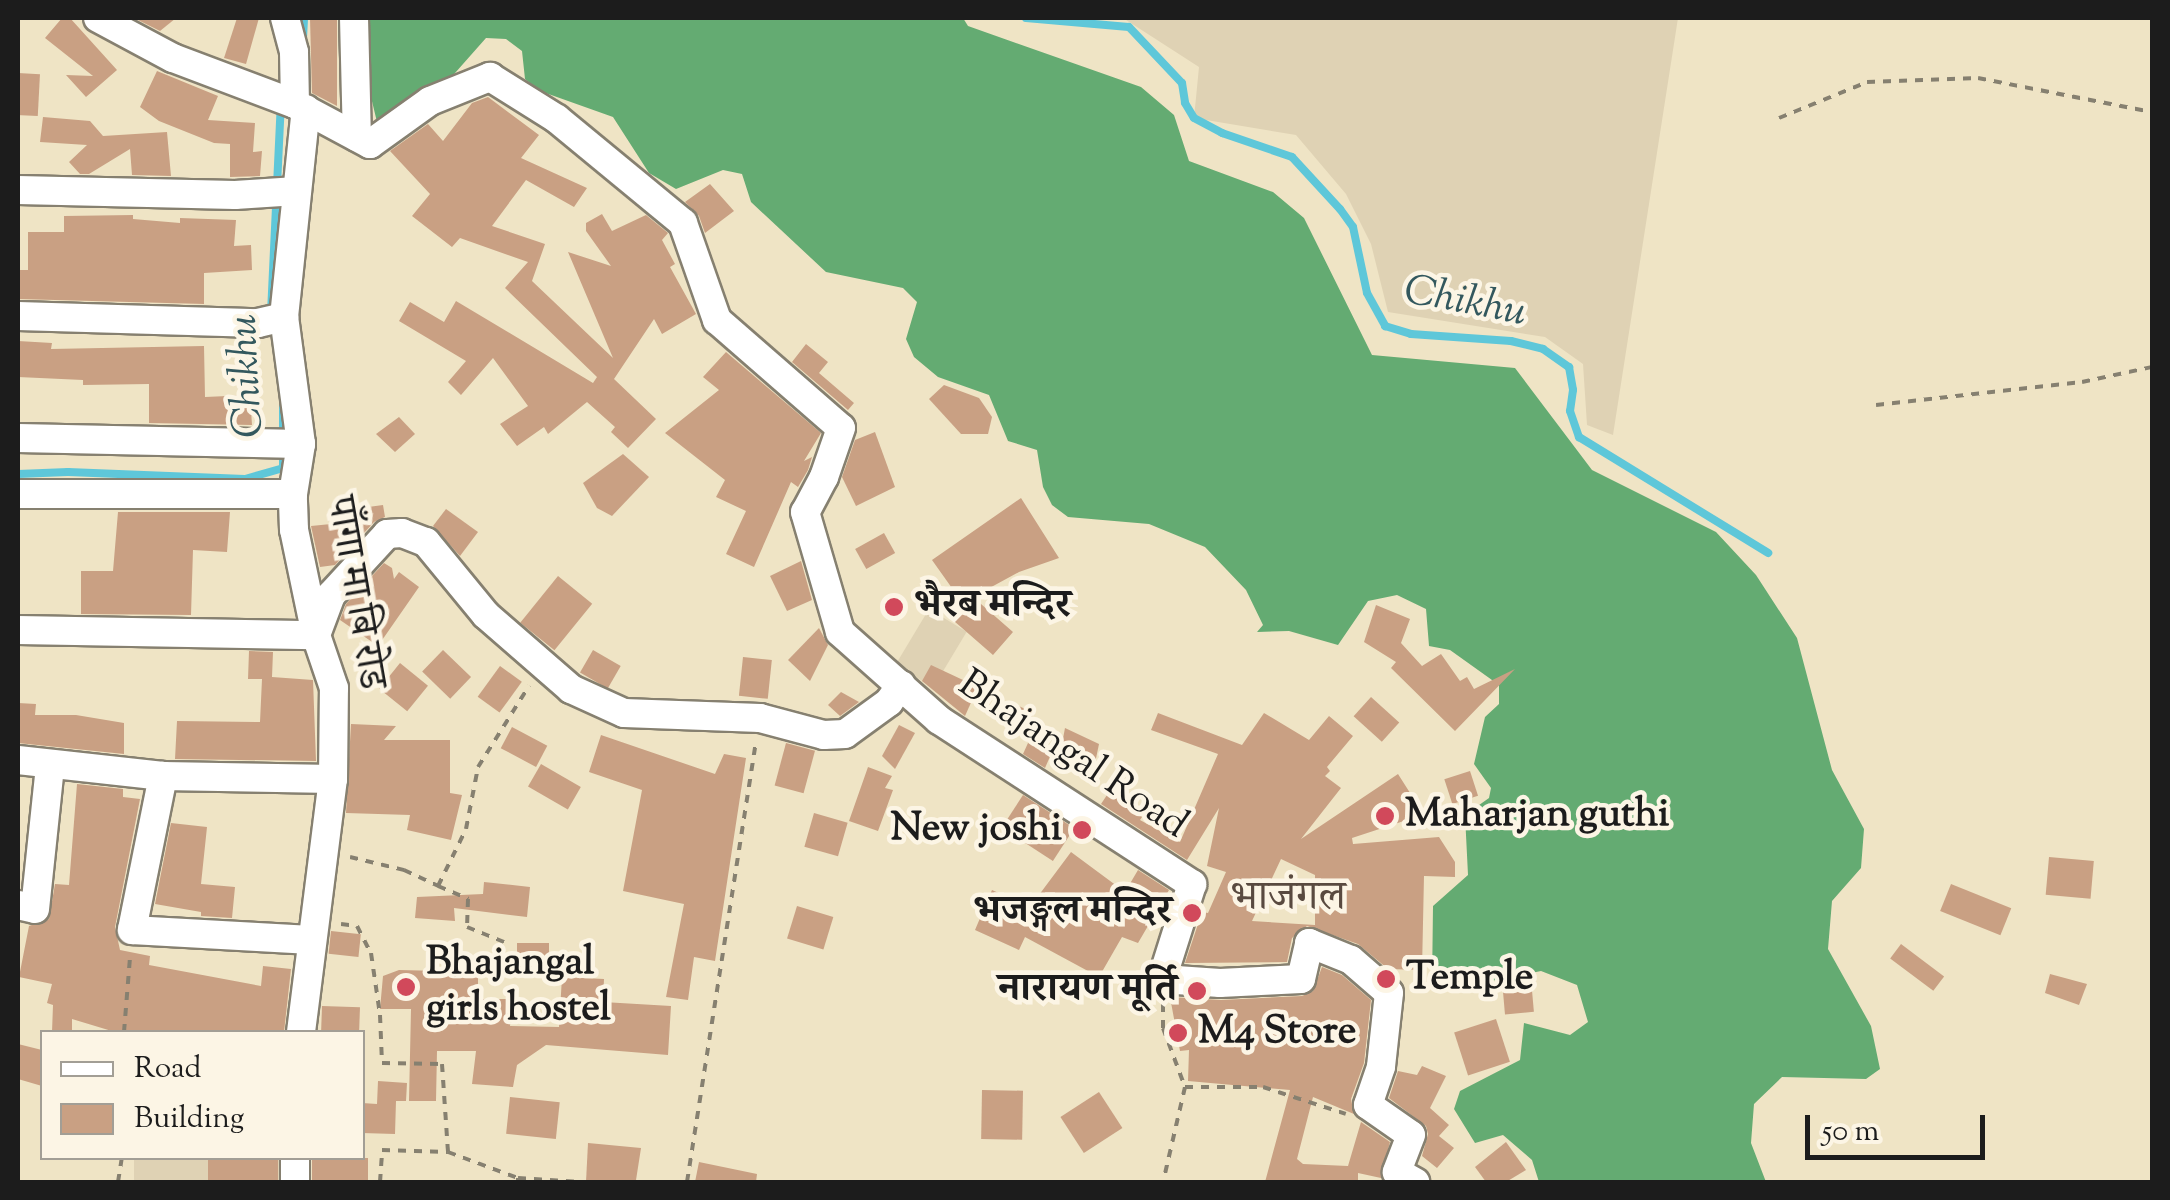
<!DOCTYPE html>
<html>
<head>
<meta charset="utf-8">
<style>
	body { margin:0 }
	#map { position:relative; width:2170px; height:1200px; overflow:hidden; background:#efe4c5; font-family:"Sorts Mill Goudy","Noto Serif Devanagari",serif }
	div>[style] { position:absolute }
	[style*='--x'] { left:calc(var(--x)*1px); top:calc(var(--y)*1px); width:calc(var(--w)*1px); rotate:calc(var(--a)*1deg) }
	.built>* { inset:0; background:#dfd2b4; transform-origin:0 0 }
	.forest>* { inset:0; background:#64ab72 }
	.stream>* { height:8px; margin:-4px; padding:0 4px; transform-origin:4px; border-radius:4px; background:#5ec7d9 }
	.building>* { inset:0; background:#c9a083; transform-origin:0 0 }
	.path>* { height:4px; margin-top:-2px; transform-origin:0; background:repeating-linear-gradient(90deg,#868070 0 8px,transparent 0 16px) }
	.roads { filter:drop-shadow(2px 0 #868070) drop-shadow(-2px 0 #868070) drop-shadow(0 2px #868070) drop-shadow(0 -2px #868070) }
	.minor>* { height:28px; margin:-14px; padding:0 14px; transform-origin:14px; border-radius:14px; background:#fff }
	.dots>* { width:28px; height:28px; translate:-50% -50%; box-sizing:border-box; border:5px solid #fcf5e5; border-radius:50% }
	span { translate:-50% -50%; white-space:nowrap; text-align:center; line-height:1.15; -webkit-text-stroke:9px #fcf5e5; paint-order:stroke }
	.street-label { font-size:40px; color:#1c1c1c }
	.poi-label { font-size:40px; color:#1c1c1c; font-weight:700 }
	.left { translate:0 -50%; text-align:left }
	.right { translate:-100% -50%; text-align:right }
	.water-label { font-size:42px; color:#33585e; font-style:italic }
	.neighbourhood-label { font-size:42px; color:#594a40 }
	.frame { position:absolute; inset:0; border:20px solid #1c1c1c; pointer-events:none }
	.legend { position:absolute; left:40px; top:1030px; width:325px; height:130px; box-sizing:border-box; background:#fcf5e5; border:2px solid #a29e95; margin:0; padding:12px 18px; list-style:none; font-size:30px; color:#1c1c1c }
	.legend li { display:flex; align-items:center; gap:20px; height:50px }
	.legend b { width:50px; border:2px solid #a29e95 }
	.scale { position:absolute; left:1805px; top:1115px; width:180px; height:45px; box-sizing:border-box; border:5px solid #1c1c1c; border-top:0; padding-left:12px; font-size:30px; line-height:35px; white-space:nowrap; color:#1c1c1c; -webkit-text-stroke:8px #fcf5e5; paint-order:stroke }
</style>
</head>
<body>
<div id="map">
	<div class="built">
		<div style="clip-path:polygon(1123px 18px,1678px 18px,1613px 435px,1587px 425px,1583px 364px,1545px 337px,1388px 312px,1371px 244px,1346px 194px,1296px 135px,1194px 118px,1199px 67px)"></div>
		<div style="left:929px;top:609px;width:44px;height:65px;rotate:31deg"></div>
		<div style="left:134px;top:1158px;width:159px;height:24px"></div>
	</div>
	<div class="forest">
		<div style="clip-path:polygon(362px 18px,963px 18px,968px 26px,1141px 87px,1174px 115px,1189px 161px,1273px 192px,1304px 218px,1372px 355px,1515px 368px,1592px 470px,1716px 532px,1756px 575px,1797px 638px,1832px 770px,1864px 829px,1861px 868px,1832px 901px,1828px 949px,1871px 1026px,1880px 1069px,1866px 1079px,1782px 1077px,1754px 1104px,1751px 1143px,1766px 1182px,1539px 1182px,1532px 1160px,1503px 1135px,1475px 1143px,1454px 1109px,1460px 1091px,1520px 1060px,1524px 1023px,1570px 1035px,1588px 1022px,1577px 985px,1541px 971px,1451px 989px,1432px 985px,1433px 906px,1468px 875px,1465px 815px,1489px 798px,1491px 788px,1474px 764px,1485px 717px,1499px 704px,1499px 685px,1450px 650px,1429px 646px,1426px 609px,1397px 595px,1368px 601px,1338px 645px,1289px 631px,1257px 632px,1263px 625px,1246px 590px,1205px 547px,1149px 524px,1068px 517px,1052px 505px,1043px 487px,1037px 450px,1008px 441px,989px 395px,938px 377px,914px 357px,906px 339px,917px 302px,903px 288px,826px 272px,751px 202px,742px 174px,723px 170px,676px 189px,649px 173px,613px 117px,540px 91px,525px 79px,522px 51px,506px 39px,486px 38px,440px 90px,377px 122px,363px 64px)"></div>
	</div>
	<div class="stream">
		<div style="--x:1026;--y:18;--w:103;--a:5"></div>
		<div style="--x:1129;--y:27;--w:77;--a:46.6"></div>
		<div style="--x:1182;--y:83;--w:20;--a:81"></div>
		<div style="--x:1185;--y:103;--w:17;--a:59"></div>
		<div style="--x:1194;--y:118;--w:32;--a:28"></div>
		<div style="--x:1222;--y:133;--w:74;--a:18.9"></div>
		<div style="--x:1292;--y:157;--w:71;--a:47.3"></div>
		<div style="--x:1340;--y:209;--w:22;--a:54"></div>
		<div style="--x:1353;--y:227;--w:67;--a:78"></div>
		<div style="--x:1367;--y:293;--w:38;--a:61"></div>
		<div style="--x:1385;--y:326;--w:27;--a:17"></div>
		<div style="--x:1411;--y:334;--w:100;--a:4"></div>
		<div style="--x:1511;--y:341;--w:33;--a:14"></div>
		<div style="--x:1543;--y:349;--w:32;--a:35"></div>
		<div style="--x:1569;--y:367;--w:23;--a:80"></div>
		<div style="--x:1573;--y:390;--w:21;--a:98"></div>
		<div style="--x:1570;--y:411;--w:28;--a:71"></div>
		<div style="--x:1579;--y:437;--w:222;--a:31.5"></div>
		<div style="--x:303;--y:38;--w:20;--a:-87"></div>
		<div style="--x:271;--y:313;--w:210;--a:-87.3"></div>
		<div style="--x:283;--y:406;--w:31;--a:90"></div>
		<div style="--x:18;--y:474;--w:50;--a:-2.3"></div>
		<div style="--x:68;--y:472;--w:177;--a:2.3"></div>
		<div style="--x:245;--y:479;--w:40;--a:-16"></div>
		<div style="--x:283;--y:468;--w:17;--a:-90"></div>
	</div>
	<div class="building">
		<div style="clip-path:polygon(62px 18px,70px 18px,117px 70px,86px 97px,66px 75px,93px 76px,45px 38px)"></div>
		<div style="clip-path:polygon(134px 18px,176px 18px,160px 31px)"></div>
		<div style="clip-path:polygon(237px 18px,259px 18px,246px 64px,224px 58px)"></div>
		<div style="clip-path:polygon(310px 18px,337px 18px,337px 106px,312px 93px)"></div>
		<div style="clip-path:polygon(157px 71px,218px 96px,208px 120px,255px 123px,253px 152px,262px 151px,260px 176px,230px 177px,230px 144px,214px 143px,159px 121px,140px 107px)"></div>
		<div style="left:18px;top:73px;width:22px;height:42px;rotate:3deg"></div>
		<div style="clip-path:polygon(488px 97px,539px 135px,521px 158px,587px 188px,574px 207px,526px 180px,492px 226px,545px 244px,532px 281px,613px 358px,568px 252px,611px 266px,586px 231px,586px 223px,602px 214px,612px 231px,646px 215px,668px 233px,662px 240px,675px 264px,670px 267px,696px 314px,662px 334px,654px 319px,614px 379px,656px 419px,628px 448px,611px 432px,615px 427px,587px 402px,548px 434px,544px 427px,517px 446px,500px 424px,528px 406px,493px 358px,461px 395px,448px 382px,466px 361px,399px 321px,410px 302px,444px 322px,456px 301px,593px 383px,597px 377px,505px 288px,528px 262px,460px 238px,452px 247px,412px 216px,430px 194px,390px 151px,428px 124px,443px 141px,472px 103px)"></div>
		<div style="clip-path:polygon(43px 117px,90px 121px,103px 136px,167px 132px,171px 176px,132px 175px,130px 149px,89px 174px,80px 174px,69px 162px,87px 145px,40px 142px)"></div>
		<div style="clip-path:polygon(710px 184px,734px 211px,705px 233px,699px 216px,685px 202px)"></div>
		<div style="clip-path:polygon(133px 215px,133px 219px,180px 223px,180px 218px,236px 220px,234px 246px,251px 245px,252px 270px,204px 273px,204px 304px,18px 299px,18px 270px,28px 270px,28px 232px,64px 232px,64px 216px)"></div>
		<div style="clip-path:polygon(18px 341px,52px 343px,51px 349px,204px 346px,205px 397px,250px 395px,252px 425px,149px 423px,149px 384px,83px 385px,83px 380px,18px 377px)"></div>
		<div style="clip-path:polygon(806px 344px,828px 362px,819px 373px,854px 403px,848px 410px,792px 362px)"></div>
		<div style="clip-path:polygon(726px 352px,821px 433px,804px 461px,812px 457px,808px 470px,798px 487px,791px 482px,754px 567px,726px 554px,746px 511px,716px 497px,725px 480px,665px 433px,719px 390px,703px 377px)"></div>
		<div style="clip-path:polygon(944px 385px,979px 398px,992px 417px,988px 434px,961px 434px,929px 399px)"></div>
		<div style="clip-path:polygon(399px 417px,415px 434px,395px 452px,376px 434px)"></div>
		<div style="clip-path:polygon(875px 432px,895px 487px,856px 506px,842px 477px,855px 440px)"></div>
		<div style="clip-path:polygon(623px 454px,649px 477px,612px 516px,597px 508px,583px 483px)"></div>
		<div style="clip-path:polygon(1021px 498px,1059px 558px,1019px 572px,973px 597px,1013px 632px,993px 655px,954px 621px,950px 614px,959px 598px,932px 560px)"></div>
		<div style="clip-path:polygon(383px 505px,385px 517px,374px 522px,335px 565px,320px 567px,311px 526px,341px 523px,339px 511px)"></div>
		<div style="clip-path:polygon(446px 509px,478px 532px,460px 556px,433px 526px)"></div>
		<div style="clip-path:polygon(118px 512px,230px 512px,227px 552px,193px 550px,191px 615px,81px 614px,81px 571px,113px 571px)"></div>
		<div style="left:884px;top:533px;width:23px;height:33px;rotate:61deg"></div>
		<div style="clip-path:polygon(801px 561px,812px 600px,787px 611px,770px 576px)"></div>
		<div style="clip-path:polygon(384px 563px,392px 568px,394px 579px,399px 572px,419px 587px,378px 646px,340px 620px,346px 604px)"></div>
		<div style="left:558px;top:576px;width:44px;height:60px;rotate:39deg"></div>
		<div style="clip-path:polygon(1376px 605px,1410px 619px,1401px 643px,1422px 666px,1441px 654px,1460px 681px,1467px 677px,1474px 689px,1515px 669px,1455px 731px,1391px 668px,1396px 662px,1364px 642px)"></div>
		<div style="clip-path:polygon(819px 628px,828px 645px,810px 681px,788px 660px)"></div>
		<div style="left:443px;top:650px;width:39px;height:30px;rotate:44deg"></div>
		<div style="left:593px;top:650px;width:32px;height:26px;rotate:30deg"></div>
		<div style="clip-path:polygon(249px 651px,273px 652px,272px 677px,313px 680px,316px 761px,175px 759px,177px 721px,260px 722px,262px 679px,248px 679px)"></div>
		<div style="left:743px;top:657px;width:29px;height:39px;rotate:6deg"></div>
		<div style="left:400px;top:663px;width:36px;height:33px;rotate:39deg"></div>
		<div style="clip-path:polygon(931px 665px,978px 687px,965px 716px,922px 681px)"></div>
		<div style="left:500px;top:666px;width:27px;height:38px;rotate:36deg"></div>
		<div style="clip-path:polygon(841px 692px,859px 702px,840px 716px,828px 705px)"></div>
		<div style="left:1371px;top:697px;width:38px;height:26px;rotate:42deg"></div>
		<div style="clip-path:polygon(1010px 702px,1034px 713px,1022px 732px,1000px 718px)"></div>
		<div style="clip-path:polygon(18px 703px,36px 704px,35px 715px,76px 715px,124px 723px,124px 754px,18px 743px)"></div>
		<div style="clip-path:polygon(evenodd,1158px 713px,1242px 745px,1264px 713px,1309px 740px,1329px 716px,1353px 736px,1327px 767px,1330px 771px,1325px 776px,1341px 788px,1301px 839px,1398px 774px,1412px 796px,1416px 817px,1352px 838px,1353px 844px,1439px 837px,1455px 862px,1455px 877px,1424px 876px,1422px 970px,1388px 969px,1358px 944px,1307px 926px,1292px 938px,1287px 962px,1185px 963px,1202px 912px,1208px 913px,1226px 872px,1207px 866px,1219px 808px,1187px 860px,1101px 804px,1109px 792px,1142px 817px,1140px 820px,1180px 842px,1218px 754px,1151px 730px,1158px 713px,1281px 859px,1315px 875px,1315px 925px,1252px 921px,1281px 859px)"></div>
		<div style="clip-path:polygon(351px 724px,396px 726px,384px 740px,450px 740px,450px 793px,462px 795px,451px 840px,407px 830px,410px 815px,346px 813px)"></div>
		<div style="clip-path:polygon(899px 725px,915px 733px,895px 769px,882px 756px)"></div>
		<div style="left:512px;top:727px;width:40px;height:24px;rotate:28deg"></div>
		<div style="clip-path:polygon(1065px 728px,1099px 744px,1094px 768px,1059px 760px)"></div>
		<div style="clip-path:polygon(601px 735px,715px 774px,724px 754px,746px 758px,715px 961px,694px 957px,688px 1000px,666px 997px,684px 904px,623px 891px,642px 790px,589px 772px)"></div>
		<div style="left:786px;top:743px;width:30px;height:44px;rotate:15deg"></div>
		<div style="clip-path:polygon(1028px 743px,1052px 752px,1045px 768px,1023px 754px)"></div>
		<div style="left:541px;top:764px;width:46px;height:26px;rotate:30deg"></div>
		<div style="clip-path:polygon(868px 767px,892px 776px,885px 788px,893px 790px,878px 831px,849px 821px)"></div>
		<div style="left:1470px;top:771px;width:26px;height:27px;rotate:72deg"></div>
		<div style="clip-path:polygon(77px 784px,123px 789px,123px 797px,140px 799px,115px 927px,120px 950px,150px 956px,149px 965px,261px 986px,263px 966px,291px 969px,284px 1032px,115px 1032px,72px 1019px,72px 1032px,52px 1032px,53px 1005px,47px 1003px,52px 984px,19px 977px,29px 926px,49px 919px,55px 884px,69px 885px)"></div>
		<div style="left:1023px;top:795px;width:61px;height:39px;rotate:33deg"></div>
		<div style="left:814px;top:813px;width:35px;height:35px;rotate:16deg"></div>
		<div style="clip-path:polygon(171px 823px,207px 827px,201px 884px,235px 887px,232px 918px,201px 916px,201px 912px,155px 904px)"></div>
		<div style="clip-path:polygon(1071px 852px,1125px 892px,1138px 870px,1169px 890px,1138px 943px,1122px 937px,1099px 977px,1025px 937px,1019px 950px,975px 930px,992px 890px,1030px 907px)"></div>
		<div style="left:2049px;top:857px;width:45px;height:38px;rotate:5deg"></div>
		<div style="clip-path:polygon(484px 882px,530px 887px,527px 917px,454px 908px,455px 921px,415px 918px,417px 897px,483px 894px)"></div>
		<div style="left:1951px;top:884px;width:65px;height:29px;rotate:22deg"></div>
		<div style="left:797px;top:906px;width:38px;height:34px;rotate:17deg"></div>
		<div style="left:331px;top:931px;width:30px;height:23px;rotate:6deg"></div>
		<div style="left:517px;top:943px;width:32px;height:33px"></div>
		<div style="left:1901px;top:944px;width:54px;height:18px;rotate:37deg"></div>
		<div style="clip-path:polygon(440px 967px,478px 970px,478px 999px,513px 999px,510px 1026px,559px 1027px,562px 977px,604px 979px,603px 1002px,671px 1006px,668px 1055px,546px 1045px,517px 1065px,513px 1087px,472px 1084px,476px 1051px,437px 1051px,436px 1101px,409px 1101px,411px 1009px,380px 1009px,383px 976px,399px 970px,440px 971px)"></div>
		<div style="clip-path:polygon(1322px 967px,1342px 975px,1371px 1000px,1364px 1063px,1351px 1099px,1354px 1114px,1313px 1097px,1297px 1159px,1303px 1164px,1348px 1166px,1361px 1122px,1390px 1142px,1381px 1178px,1358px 1173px,1358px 1182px,1265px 1182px,1290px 1090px,1188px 1081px,1189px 1050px,1180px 1051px,1170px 997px,1221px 1000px,1302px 996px,1313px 991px)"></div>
		<div style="clip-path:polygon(2050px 974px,2087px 984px,2079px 1005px,2045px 993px)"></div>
		<div style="left:1531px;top:979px;width:33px;height:29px;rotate:85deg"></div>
		<div style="left:322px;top:1006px;width:38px;height:26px;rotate:2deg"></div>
		<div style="left:1496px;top:1019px;width:45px;height:44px;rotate:72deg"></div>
		<div style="clip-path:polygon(18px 1044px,42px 1050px,42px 1086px,18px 1079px)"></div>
		<div style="clip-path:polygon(1422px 1066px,1446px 1076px,1430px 1108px,1449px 1125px,1439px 1136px,1454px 1148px,1437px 1168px,1422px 1156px,1428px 1134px,1426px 1126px,1389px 1098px,1398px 1071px,1417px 1075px)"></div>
		<div style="clip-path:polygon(378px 1081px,407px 1083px,406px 1101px,396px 1101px,395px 1134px,362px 1133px,362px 1103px,377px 1104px)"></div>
		<div style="left:982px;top:1090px;width:41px;height:49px;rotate:1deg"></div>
		<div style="left:1099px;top:1092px;width:43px;height:46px;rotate:57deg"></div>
		<div style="left:510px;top:1097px;width:50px;height:37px;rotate:6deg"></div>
		<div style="clip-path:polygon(1506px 1142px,1526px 1170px,1506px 1182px,1486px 1182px,1475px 1167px)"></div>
		<div style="clip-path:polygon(588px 1143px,641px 1148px,636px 1180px,586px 1182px)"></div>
		<div style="left:208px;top:1158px;width:70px;height:24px"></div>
		<div style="left:312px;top:1158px;width:56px;height:24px"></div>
		<div style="clip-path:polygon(699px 1162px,757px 1174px,756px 1182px,695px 1182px)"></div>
	</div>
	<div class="path">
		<div style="--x:1779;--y:118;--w:95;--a:-22.2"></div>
		<div style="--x:1867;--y:82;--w:111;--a:-2.1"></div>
		<div style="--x:1978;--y:78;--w:177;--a:11.1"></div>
		<div style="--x:1876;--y:405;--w:207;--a:-6.4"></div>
		<div style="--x:2082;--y:382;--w:72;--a:-12.1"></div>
		<div style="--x:350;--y:857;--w:56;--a:13.5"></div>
		<div style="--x:404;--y:870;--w:38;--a:25"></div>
		<div style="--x:438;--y:886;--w:64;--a:-63.8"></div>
		<div style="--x:466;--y:829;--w:63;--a:-79"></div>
		<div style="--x:478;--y:767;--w:96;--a:-57.8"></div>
		<div style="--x:438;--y:886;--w:33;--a:23"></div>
		<div style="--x:468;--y:899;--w:28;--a:92"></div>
		<div style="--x:467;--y:927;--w:40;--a:22"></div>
		<div style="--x:341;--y:924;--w:16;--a:7"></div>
		<div style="--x:357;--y:926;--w:30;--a:63"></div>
		<div style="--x:371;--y:953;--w:63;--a:81.7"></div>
		<div style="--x:380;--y:1015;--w:48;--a:87.6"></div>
		<div style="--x:382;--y:1063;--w:60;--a:1"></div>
		<div style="--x:442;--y:1064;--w:88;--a:86.1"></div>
		<div style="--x:448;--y:1152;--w:75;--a:20.4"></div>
		<div style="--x:1163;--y:1004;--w:24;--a:90"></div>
		<div style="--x:1163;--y:1028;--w:63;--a:69.6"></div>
		<div style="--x:1185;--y:1087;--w:98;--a:103"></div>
		<div style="--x:124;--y:1032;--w:74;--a:-85.4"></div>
		<div style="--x:1185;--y:1087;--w:78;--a:0"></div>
		<div style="--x:1263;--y:1087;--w:87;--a:18"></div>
		<div style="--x:118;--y:1182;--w:24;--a:-81"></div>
		<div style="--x:380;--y:1182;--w:32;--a:-86"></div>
		<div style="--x:382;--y:1150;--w:66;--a:1.7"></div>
		<div style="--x:518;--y:1182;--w:4;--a:-90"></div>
		<div style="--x:518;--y:1178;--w:63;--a:3.6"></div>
		<div style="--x:687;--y:1182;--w:445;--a:-81.1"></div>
	</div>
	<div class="roads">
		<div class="minor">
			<div style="--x:98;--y:18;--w:85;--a:28.1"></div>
			<div style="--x:173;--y:58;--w:130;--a:20.7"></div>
			<div style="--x:295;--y:104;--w:85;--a:28.1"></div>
			<div style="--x:370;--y:144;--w:74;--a:-35.6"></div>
			<div style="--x:430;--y:101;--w:65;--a:-21.8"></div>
			<div style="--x:490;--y:77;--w:79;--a:32.1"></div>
			<div style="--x:557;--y:119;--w:163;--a:39.5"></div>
			<div style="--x:683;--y:223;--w:103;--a:70.7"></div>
			<div style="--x:717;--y:320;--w:164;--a:41.1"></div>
			<div style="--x:841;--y:428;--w:52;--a:109.1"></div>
			<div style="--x:824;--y:477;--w:40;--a:118"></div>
			<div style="--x:805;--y:512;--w:125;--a:73.7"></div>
			<div style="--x:840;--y:632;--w:132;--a:41.6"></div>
			<div style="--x:939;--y:720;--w:302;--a:33"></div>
			<div style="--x:1192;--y:884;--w:100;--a:107.5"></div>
			<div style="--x:1162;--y:979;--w:58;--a:3.9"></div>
			<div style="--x:1220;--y:983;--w:81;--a:-2.8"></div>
			<div style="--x:1301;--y:979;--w:37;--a:-77"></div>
			<div style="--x:1309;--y:943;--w:45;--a:22"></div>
			<div style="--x:1351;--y:960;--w:50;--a:41"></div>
			<div style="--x:1389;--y:993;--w:74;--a:96.2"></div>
			<div style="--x:1381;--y:1067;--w:40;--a:108.9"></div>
			<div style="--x:1368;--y:1105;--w:52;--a:34.9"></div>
			<div style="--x:1411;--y:1135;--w:40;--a:111"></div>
			<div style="--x:1397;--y:1172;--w:21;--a:29"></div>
			<div style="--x:285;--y:18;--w:35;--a:75"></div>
			<div style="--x:294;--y:52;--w:52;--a:88.9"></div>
			<div style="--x:354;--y:18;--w:119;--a:88.6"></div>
			<div style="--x:18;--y:190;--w:217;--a:1.3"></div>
			<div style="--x:235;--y:195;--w:62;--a:-3.7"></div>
			<div style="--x:18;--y:316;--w:240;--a:1.7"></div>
			<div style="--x:258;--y:323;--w:27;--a:-13"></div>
			<div style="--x:18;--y:438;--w:283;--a:1.2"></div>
			<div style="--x:18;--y:494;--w:275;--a:0"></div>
			<div style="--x:18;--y:630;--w:298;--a:1"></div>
			<div style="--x:316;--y:635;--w:43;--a:-69.4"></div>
			<div style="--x:331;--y:595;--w:83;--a:-47.4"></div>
			<div style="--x:387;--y:534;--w:15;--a:-4"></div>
			<div style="--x:402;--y:533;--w:26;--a:21"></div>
			<div style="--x:426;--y:542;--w:94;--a:50.6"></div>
			<div style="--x:486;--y:615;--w:113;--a:41"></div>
			<div style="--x:571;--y:689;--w:58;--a:24.4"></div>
			<div style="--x:624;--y:713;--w:136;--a:2.1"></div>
			<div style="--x:760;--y:718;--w:66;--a:14.9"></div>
			<div style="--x:824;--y:735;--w:21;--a:-3"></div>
			<div style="--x:845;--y:734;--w:54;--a:-36"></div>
			<div style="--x:889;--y:702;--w:21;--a:-55"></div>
			<div style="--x:18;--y:760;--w:146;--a:6.3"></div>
			<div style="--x:163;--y:776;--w:170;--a:1"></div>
			<div style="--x:163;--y:776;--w:157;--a:101.4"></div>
			<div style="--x:132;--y:930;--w:179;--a:3.2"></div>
			<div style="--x:18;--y:905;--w:17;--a:13"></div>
			<div style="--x:35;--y:909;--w:143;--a:-84"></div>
			<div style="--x:301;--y:1032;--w:255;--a:-82.8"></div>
			<div style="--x:333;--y:779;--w:91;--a:-89.4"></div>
			<div style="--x:334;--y:688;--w:56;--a:-108.8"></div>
			<div style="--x:316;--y:635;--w:107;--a:-101.8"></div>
			<div style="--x:294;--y:530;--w:36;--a:-92"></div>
			<div style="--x:293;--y:494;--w:51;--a:-80.9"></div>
			<div style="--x:301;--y:444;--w:128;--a:-97.6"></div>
			<div style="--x:284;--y:317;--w:209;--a:-84"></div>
			<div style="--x:295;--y:1182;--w:24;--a:-90"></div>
		</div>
	</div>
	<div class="dots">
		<div style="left:894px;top:607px;background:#d1495b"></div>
		<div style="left:1385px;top:816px;background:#d1495b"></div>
		<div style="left:1082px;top:830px;background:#d1495b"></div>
		<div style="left:1192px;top:913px;background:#d1495b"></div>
		<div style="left:1386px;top:979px;background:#d1495b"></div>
		<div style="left:406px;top:987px;background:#d1495b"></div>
		<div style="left:1197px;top:991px;background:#d1495b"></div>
		<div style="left:1178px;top:1033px;background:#d1495b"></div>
	</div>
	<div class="street-label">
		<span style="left:354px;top:593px;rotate:80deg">पाँगा मा बि रोड</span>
		<span style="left:1072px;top:756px;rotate:34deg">Bhajangal Road</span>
	</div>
	<div class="poi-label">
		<span class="left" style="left:914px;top:607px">भैरब मन्दिर</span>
		<span class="left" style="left:1405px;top:816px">Maharjan guthi</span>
		<span class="right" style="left:1062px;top:830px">New joshi</span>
		<span class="right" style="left:1172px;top:913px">भजङ्गल मन्दिर</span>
		<span class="left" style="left:426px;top:987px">Bhajangal<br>girls hostel</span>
		<span class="left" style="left:1406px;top:979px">Temple</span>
		<span class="right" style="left:1177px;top:991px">नारायण मूर्ति</span>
		<span class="left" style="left:1198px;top:1033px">M4 Store</span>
	</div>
	<div class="water-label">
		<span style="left:1465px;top:303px;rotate:11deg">Chikhu</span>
		<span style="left:248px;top:376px;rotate:-93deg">Chikhu</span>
	</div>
	<div class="neighbourhood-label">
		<span style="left:1288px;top:899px">भाजंगल</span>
	</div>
	<div class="frame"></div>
	<ul class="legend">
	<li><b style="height:12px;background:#fff"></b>Road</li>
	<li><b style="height:28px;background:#c9a083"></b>Building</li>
	</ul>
	<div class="scale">50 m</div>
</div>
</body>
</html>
